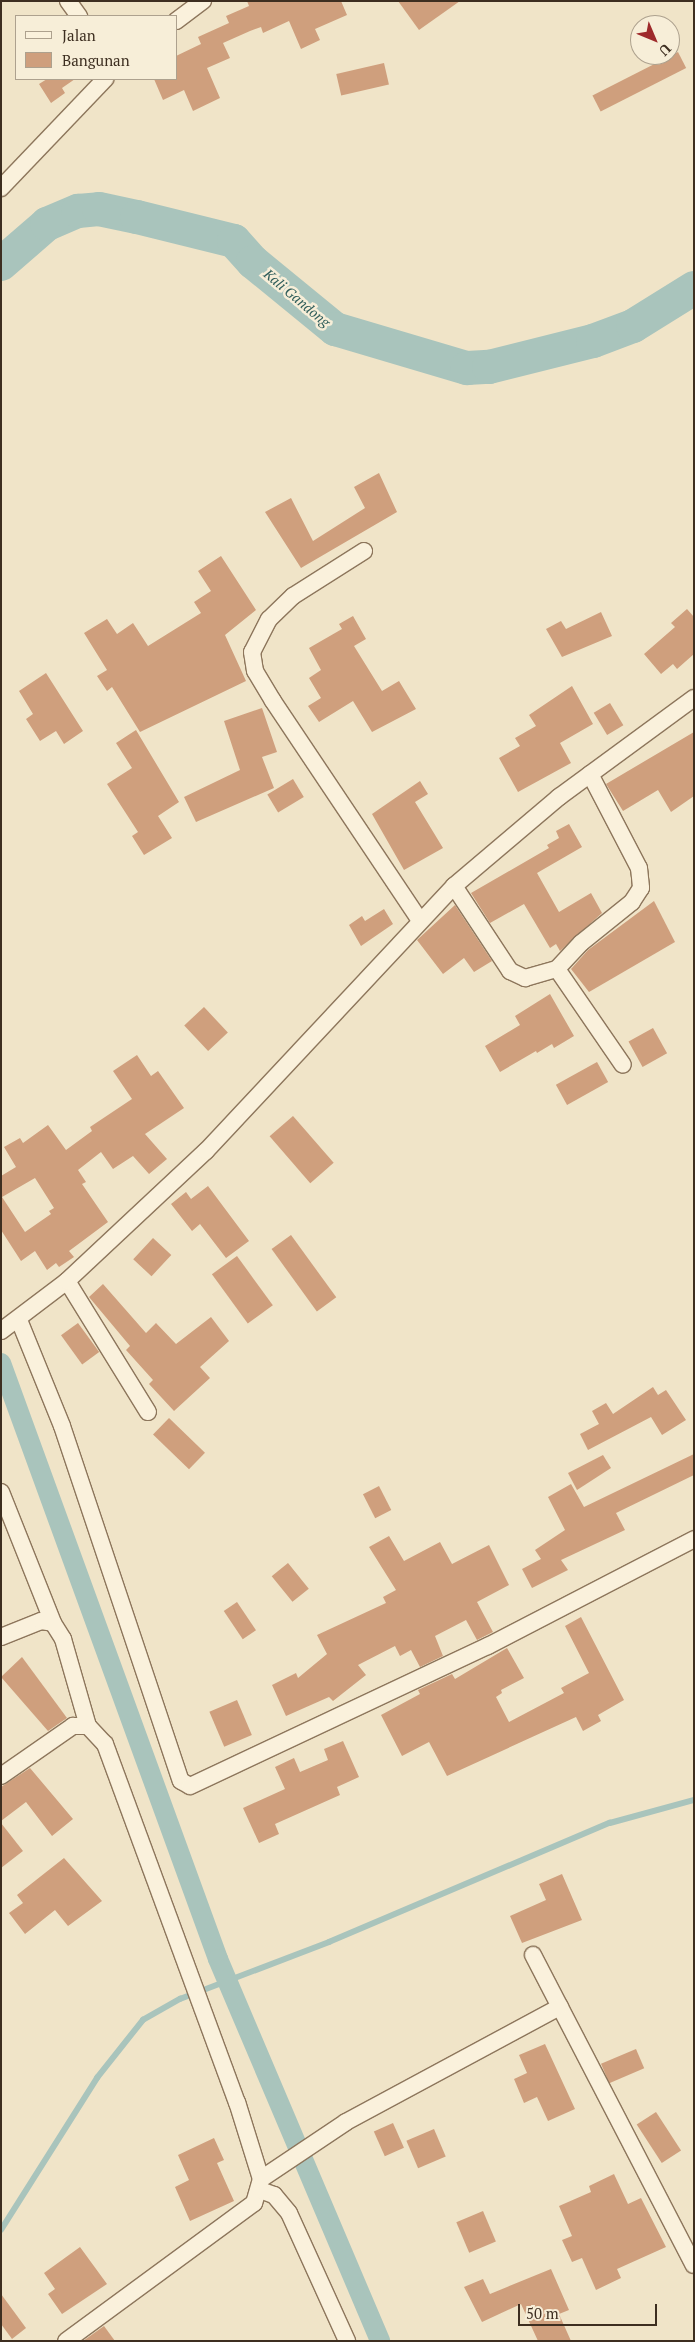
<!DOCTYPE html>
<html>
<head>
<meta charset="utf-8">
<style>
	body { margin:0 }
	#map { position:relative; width:695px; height:2342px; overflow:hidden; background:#f0e4c8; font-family:"PT Serif",serif }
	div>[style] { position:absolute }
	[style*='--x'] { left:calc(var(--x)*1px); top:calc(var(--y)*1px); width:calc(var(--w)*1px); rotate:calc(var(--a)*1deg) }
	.stream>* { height:5.5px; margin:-2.75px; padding:0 2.75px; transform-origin:2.75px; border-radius:2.75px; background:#a9c4bc }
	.canal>* { height:20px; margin:-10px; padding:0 10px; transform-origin:10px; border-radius:10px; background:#a9c4bc }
	.river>* { height:34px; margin:-17px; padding:0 17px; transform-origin:17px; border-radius:17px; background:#a9c4bc }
	.building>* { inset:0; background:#cf9f7d; transform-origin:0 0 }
	.roads { filter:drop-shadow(1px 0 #8d765c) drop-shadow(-1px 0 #8d765c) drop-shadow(0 1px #8d765c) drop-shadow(0 -1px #8d765c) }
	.minor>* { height:16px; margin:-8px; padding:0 8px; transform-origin:8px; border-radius:8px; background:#faf1dc }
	span { translate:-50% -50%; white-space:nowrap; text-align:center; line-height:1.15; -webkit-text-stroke:5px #f7eed8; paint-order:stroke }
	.water-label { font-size:14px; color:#2f5d5a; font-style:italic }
	.frame { position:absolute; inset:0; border:2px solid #3d2e20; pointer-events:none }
	.legend { position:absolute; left:15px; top:15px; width:162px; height:65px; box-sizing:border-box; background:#f7eed8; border:1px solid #ada18e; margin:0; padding:6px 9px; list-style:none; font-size:15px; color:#3d2e20 }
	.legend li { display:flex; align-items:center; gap:10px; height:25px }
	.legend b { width:25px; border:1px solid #ada18e }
	.north { position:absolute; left:630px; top:15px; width:50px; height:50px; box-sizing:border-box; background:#f7eed8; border:1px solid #ada18e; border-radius:50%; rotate:135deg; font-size:14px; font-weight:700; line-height:20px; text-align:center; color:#3d2e20 }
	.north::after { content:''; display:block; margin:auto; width:18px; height:22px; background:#9e2a2b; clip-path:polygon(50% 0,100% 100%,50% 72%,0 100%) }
	.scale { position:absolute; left:518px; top:2304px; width:139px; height:22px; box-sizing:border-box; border:2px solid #3d2e20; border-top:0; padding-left:6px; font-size:15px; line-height:18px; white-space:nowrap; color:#3d2e20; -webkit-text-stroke:4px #f7eed8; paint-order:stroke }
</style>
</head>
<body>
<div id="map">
	<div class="stream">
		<div style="--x:1;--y:2230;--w:180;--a:-57.7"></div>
		<div style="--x:97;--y:2078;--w:74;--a:-51.6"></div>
		<div style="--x:143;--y:2020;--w:43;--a:-29.6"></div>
		<div style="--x:180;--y:1999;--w:160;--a:-20.9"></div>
		<div style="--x:329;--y:1942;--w:305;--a:-23"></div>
		<div style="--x:610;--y:1823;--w:87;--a:-15.3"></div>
	</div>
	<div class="canal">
		<div style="--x:1;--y:1363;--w:634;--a:69.99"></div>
		<div style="--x:218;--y:1959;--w:415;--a:67"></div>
	</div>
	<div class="river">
		<div style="--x:1;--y:264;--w:61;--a:-41"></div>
		<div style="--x:47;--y:224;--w:34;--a:-23"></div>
		<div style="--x:78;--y:211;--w:21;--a:-5"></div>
		<div style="--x:99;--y:209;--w:39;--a:12"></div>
		<div style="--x:137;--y:217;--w:100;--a:13.9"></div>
		<div style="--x:234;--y:241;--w:28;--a:48"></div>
		<div style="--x:253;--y:262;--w:106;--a:39.3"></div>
		<div style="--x:335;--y:329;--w:138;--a:16.5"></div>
		<div style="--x:467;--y:368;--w:22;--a:-3"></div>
		<div style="--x:489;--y:367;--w:107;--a:-14"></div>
		<div style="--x:593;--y:341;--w:43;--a:-20.6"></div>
		<div style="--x:633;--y:326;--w:72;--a:-31.9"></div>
	</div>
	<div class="building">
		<div style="clip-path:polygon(247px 1px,341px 1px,347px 15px,315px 29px,320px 40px,301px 49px,289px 21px,263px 33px,261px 27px,250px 31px,223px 43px,230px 58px,207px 68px,220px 98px,193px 111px,184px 90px,163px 100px,154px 79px,176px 79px,176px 56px,201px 44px,198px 37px,229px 23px,226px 16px,249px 6px)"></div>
		<div style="clip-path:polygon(398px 1px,460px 1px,419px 30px)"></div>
		<div style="left:678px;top:52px;width:18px;height:96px;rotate:63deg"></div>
		<div style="left:384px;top:63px;width:22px;height:49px;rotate:77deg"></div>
		<div style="clip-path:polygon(47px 79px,75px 79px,62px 88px,65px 93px,51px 103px,39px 84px)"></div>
		<div style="clip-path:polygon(379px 473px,397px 512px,301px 568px,265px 512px,291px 498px,313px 541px,365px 508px,354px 487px)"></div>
		<div style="clip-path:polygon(221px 556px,256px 610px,225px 635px,246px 681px,140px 732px,112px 687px,107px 691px,97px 676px,107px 670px,84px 633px,107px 619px,117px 634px,133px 623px,148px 646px,201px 613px,194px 602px,211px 591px,198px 571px)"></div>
		<div style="clip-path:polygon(687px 609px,694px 617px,694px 654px,677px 669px,673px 664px,661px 674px,644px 654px,675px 627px,671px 623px)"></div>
		<div style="clip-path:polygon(601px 612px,612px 636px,562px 657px,546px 629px,561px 621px,566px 629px)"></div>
		<div style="clip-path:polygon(353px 616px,366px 639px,354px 646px,382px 691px,399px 681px,416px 709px,372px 732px,353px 701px,319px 722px,308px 706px,321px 698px,309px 678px,321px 670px,309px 648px,342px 629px,339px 624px)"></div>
		<div style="clip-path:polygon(46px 673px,83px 731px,64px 744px,56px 731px,40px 741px,26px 719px,33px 714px,19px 691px)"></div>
		<div style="clip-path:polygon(572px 686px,593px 724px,560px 743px,571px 763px,518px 792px,499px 758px,520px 746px,515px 738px,536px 726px,529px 715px)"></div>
		<div style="left:610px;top:703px;width:26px;height:19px;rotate:59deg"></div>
		<div style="clip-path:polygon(262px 708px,277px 752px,262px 757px,274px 788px,196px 822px,184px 797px,240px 770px,224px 721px)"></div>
		<div style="clip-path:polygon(136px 730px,179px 802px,158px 816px,172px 838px,144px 855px,132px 836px,138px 832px,107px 784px,132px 768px,116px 743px)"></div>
		<div style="clip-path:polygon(694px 732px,694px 796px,671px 812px,658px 790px,623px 811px,606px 784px)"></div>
		<div style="left:293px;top:779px;width:21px;height:30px;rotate:59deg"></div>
		<div style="clip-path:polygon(420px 781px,428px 794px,415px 802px,443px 848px,404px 870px,372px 814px)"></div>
		<div style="clip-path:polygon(569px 824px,582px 847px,537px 873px,559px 912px,591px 893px,602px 913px,560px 951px,556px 944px,550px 948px,524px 904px,490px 923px,471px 893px,549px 848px,547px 845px,559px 838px,556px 831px)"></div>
		<div style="clip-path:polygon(654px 901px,675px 942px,589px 992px,571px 969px,588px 950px)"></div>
		<div style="clip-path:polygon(455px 905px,492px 961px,474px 972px,464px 958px,443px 974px,417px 940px)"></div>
		<div style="clip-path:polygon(384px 909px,393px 924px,361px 946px,349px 925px,362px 916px,365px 921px)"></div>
		<div style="clip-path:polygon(550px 994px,574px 1036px,554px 1048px,552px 1044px,537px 1053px,536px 1051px,500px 1072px,485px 1046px,520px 1025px,515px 1016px)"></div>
		<div style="left:204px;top:1007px;width:35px;height:27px;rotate:47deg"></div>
		<div style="left:653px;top:1028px;width:29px;height:28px;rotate:61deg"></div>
		<div style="clip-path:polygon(evenodd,137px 1055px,151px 1076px,158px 1071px,184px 1108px,145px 1134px,167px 1159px,149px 1174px,133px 1156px,113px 1169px,101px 1152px,78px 1170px,86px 1182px,82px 1184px,108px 1222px,69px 1251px,74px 1257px,59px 1267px,56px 1263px,47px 1270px,35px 1251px,21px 1261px,1px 1230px,1px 1176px,16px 1167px,4px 1147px,20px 1138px,23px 1143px,48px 1125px,66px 1150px,92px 1131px,90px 1127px,132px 1099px,113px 1071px,137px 1055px,35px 1178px,54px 1208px,49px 1211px,51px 1214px,25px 1232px,2px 1197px,35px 1178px)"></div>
		<div style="left:597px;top:1062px;width:23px;height:47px;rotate:61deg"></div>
		<div style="left:293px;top:1116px;width:62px;height:31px;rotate:49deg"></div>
		<div style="clip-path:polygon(208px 1186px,249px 1241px,226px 1258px,200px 1224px,192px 1231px,171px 1204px,186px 1192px,191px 1199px)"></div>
		<div style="left:291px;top:1235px;width:77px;height:24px;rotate:54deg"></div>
		<div style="left:153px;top:1238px;width:25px;height:29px;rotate:43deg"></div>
		<div style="left:237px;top:1256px;width:61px;height:31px;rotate:54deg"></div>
		<div style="clip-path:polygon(103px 1284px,146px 1333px,156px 1323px,176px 1344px,211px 1317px,229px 1341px,200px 1367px,210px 1378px,174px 1411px,149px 1384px,153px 1380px,126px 1350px,130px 1346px,89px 1297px)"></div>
		<div style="left:78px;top:1323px;width:36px;height:21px;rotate:54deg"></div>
		<div style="clip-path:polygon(653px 1387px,658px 1395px,666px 1390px,686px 1420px,662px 1435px,651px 1417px,588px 1450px,580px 1434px,599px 1424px,592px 1411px,606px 1403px,613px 1414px)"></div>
		<div style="left:169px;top:1418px;width:50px;height:23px;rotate:44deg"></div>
		<div style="clip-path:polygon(694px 1454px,694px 1475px,616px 1513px,625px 1530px,561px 1560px,568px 1570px,532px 1588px,522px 1569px,541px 1559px,535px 1550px,565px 1530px,548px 1497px,571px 1484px,584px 1507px)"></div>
		<div style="clip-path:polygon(603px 1455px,611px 1468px,577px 1490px,568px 1473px)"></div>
		<div style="left:379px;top:1486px;width:27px;height:18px;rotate:63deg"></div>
		<div style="clip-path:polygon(389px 1536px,404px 1561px,440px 1542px,452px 1564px,489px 1545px,509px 1585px,477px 1602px,493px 1632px,477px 1640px,466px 1620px,435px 1636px,443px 1656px,420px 1667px,411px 1650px,400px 1656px,395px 1646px,358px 1665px,366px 1675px,333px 1701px,329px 1697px,286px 1716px,272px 1685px,296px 1673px,298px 1678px,327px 1654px,317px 1635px,386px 1603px,383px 1597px,396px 1590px,369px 1547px)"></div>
		<div style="left:288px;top:1563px;width:33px;height:21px;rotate:51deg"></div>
		<div style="left:237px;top:1602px;width:34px;height:16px;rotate:56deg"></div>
		<div style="clip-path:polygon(581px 1617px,624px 1700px,598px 1715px,601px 1721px,583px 1731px,576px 1717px,447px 1776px,429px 1742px,402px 1756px,381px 1715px,420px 1694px,418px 1690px,452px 1674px,455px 1679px,507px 1648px,524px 1678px,501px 1690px,502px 1693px,496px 1697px,509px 1722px,564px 1693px,561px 1688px,589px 1673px,565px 1626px)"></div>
		<div style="clip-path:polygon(22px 1657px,67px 1718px,48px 1731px,1px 1677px)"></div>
		<div style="left:237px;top:1700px;width:38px;height:30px;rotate:67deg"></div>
		<div style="clip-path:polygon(343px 1741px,359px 1777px,337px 1787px,340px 1795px,275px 1824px,279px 1834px,259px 1843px,243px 1808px,285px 1789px,275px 1767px,294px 1758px,300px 1772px,328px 1760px,324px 1749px)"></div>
		<div style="clip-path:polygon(30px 1768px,73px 1819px,52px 1836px,26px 1802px,1px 1821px,1px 1787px)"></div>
		<div style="clip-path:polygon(1px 1823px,23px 1851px,1px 1868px)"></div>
		<div style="clip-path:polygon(64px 1858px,102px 1901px,68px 1926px,55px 1910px,25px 1934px,9px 1913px,23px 1903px,17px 1895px)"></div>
		<div style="clip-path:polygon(562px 1874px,582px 1920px,522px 1943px,510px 1916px,546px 1900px,539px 1884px)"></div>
		<div style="clip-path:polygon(545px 2044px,575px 2109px,548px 2121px,537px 2097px,524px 2103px,514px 2079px,527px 2073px,519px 2055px)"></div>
		<div style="left:636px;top:2049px;width:21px;height:38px;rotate:67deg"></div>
		<div style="left:656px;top:2112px;width:46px;height:23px;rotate:57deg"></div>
		<div style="left:393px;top:2123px;width:27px;height:21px;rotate:66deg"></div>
		<div style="left:434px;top:2129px;width:30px;height:30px;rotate:67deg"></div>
		<div style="clip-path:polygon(214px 2138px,224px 2160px,217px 2163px,234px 2201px,190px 2221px,175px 2187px,189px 2180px,178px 2155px)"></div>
		<div style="clip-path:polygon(614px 2174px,628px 2204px,641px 2198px,666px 2247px,617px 2269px,621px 2278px,596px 2290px,582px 2258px,572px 2262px,562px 2240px,572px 2236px,559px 2206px,591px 2192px,589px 2186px)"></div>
		<div style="left:483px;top:2211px;width:33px;height:29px;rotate:67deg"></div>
		<div style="clip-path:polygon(80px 2247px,107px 2284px,62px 2314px,48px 2294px,55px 2289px,44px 2273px)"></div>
		<div style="clip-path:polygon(551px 2269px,569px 2310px,559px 2314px,571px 2341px,538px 2341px,521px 2304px,482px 2322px,464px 2287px,483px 2279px,490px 2294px)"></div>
		<div style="clip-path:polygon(1px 2294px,26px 2328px,12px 2339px,1px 2324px)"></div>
		<div style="clip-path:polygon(104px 2326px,115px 2341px,83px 2341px)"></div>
	</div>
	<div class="roads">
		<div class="minor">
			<div style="--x:68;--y:1;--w:19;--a:54"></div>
			<div style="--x:176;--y:21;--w:34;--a:-37"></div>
			<div style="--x:1;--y:188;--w:151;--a:-46.3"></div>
			<div style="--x:364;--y:551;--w:84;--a:147.6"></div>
			<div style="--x:293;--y:596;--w:33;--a:136"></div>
			<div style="--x:269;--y:619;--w:37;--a:117"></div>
			<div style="--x:252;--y:652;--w:19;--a:81"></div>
			<div style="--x:255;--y:671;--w:35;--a:59"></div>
			<div style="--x:273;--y:701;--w:262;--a:56.2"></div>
			<div style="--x:590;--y:774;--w:106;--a:62.5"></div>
			<div style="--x:639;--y:868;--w:20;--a:84"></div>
			<div style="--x:641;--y:888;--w:17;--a:123"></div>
			<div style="--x:632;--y:902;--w:65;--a:141.2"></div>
			<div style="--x:581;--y:943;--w:35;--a:133"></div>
			<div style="--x:557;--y:969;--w:116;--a:55.5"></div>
			<div style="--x:454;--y:886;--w:102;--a:56.6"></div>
			<div style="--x:510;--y:971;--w:17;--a:25"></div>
			<div style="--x:525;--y:978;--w:33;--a:-16"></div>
			<div style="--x:67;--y:1281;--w:154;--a:58.3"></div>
			<div style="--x:19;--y:1320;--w:114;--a:67.9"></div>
			<div style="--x:62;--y:1426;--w:374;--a:71.5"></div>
			<div style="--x:181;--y:1781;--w:10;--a:29"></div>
			<div style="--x:190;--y:1786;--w:329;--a:-25.2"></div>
			<div style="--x:488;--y:1646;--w:232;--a:-27.4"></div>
			<div style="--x:1;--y:1331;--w:83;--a:-37.1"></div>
			<div style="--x:67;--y:1281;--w:190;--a:-43.1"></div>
			<div style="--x:206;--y:1151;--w:363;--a:-46.9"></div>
			<div style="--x:454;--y:886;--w:138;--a:-40.3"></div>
			<div style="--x:559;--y:797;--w:167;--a:-36.3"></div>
			<div style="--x:1;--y:1492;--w:141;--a:68.3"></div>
			<div style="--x:1;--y:1637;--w:43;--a:-21.8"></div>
			<div style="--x:41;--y:1621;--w:12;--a:9"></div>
			<div style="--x:53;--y:1623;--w:19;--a:58"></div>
			<div style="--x:63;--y:1639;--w:91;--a:74"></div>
			<div style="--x:1;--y:1776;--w:88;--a:-34.8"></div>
			<div style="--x:73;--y:1726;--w:15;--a:0"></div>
			<div style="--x:88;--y:1726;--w:25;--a:47"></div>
			<div style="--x:105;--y:1744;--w:382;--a:69.8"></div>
			<div style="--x:237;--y:2102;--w:81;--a:72.7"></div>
			<div style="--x:261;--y:2179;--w:25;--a:106"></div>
			<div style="--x:254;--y:2203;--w:233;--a:143.7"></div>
			<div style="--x:533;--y:1955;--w:349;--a:62.6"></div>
			<div style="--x:261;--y:2179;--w:102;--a:-33.8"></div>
			<div style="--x:346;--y:2122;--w:243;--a:-28.3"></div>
			<div style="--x:260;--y:2190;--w:15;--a:20"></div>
			<div style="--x:274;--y:2195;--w:23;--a:50"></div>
			<div style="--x:289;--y:2213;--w:141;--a:65.6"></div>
		</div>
	</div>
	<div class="water-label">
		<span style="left:297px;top:298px;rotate:40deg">Kali Gandong</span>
	</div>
	<div class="frame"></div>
	<ul class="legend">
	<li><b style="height:6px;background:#faf1dc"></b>Jalan</li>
	<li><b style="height:14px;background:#cf9f7d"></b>Bangunan</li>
	</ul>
	<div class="north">U</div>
	<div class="scale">50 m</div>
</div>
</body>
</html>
